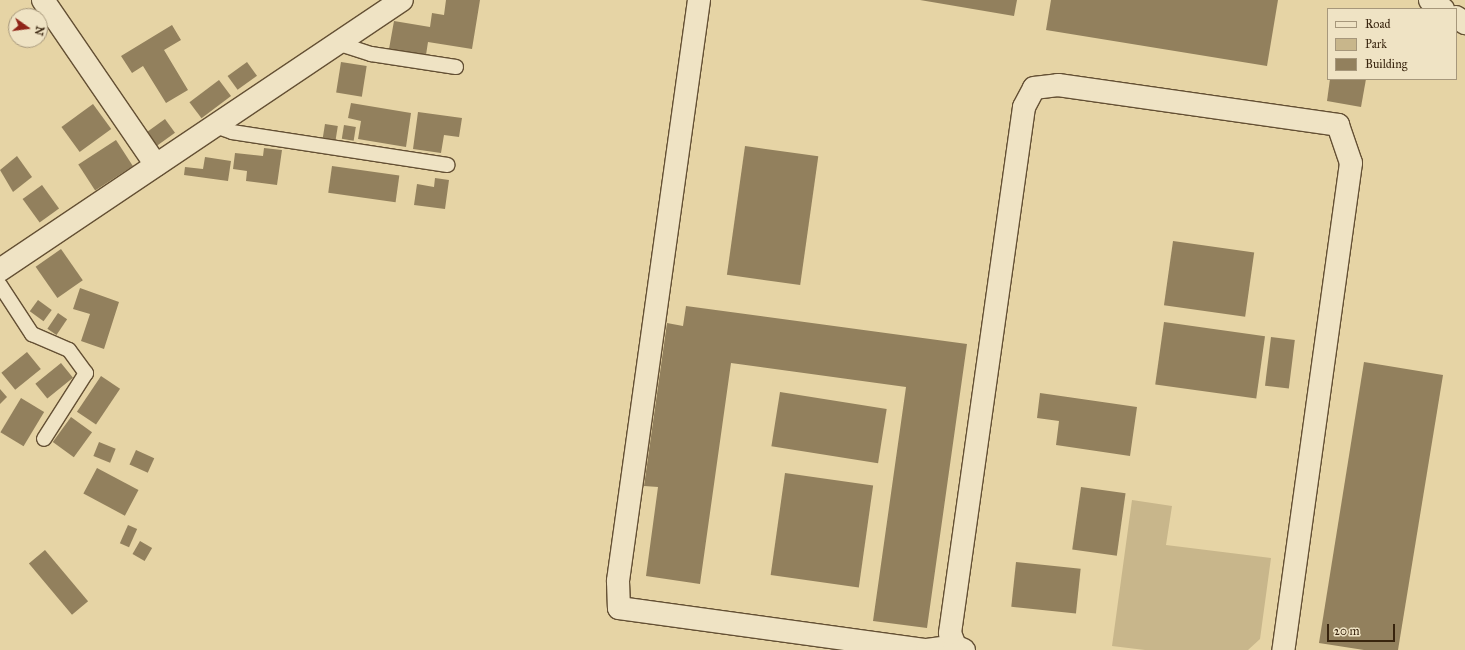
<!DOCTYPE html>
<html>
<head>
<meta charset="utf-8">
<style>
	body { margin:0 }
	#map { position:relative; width:1465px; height:650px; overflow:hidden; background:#e6d4a5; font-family:"IM FELL Great Primer",serif }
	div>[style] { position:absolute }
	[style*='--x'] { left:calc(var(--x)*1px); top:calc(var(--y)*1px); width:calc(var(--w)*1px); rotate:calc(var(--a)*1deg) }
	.green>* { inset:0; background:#c8b68b }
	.building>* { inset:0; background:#92805d; transform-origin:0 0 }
	.roads { filter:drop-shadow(1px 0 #645034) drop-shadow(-1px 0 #645034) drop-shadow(0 1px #645034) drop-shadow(0 -1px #645034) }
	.lane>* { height:14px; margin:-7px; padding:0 7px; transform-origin:7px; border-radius:7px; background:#efe3c4 }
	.street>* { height:22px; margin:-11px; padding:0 11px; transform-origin:11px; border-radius:11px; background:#efe3c4 }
	.secondary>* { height:22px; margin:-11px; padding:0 11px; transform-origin:11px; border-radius:11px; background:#efe3c4 }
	span { translate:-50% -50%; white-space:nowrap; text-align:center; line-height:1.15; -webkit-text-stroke:3.5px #efe3c4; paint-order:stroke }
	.legend { position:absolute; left:1327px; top:8px; width:130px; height:72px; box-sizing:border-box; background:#efe3c4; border:1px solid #a6977b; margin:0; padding:5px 7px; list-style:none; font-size:12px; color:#38240e }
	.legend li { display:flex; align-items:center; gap:8px; height:20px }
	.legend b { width:20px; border:1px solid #a6977b }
	.north { position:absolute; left:8px; top:8px; width:40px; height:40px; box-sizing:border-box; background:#efe3c4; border:1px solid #a6977b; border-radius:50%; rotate:104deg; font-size:11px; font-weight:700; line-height:16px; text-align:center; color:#38240e }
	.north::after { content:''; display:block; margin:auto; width:14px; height:18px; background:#8f2418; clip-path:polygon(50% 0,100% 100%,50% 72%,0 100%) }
	.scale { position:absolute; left:1327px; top:624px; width:68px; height:18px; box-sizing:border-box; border:2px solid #38240e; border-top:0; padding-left:5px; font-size:12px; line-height:14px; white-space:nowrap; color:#38240e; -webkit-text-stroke:3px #efe3c4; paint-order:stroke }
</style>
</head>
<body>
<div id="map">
	<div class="green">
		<div style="clip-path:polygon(1132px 500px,1172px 506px,1166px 545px,1271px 558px,1260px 639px,1248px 650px,1145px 650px,1112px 646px)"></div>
	</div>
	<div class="building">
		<div style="clip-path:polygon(446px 0,480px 0,472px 49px,428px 42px,426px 55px,389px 49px,394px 21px,430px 27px,432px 13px,444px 15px)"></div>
		<div style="clip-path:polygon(920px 0,1017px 0,1014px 16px)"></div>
		<div style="clip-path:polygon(1051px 0,1278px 0,1267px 66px,1046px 30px)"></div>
		<div style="clip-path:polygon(172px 25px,181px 40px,164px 50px,188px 90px,166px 103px,143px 66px,132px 73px,121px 56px)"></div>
		<div style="left:247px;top:62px;width:17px;height:24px;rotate:54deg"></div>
		<div style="left:341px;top:62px;width:26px;height:31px;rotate:9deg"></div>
		<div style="clip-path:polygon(1330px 79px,1366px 79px,1361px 107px,1327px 101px)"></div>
		<div style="left:219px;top:80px;width:20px;height:37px;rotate:53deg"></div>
		<div style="clip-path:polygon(351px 103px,411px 113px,406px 147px,358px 139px,361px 121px,348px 118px)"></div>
		<div style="left:93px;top:104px;width:31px;height:39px;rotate:54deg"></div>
		<div style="clip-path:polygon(418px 112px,462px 118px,459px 137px,444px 135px,441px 153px,413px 149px)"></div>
		<div style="left:165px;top:119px;width:17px;height:24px;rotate:54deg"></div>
		<div style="left:325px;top:124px;width:13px;height:14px;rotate:9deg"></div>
		<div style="left:344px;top:125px;width:12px;height:14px;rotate:9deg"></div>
		<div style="left:116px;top:140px;width:31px;height:45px;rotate:57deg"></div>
		<div style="left:745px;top:146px;width:74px;height:130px;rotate:8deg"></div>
		<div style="clip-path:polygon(264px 148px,282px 150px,277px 185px,246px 181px,247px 171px,233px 169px,235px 153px,263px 156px)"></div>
		<div style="clip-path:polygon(17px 156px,32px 177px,13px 192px,0 170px)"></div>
		<div style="clip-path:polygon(205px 157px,231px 161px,228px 181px,184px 175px,185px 167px,203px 169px)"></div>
		<div style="left:332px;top:166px;width:68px;height:27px;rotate:8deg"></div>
		<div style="clip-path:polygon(435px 178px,449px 180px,445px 209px,414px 205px,417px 184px,434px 187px)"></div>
		<div style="left:42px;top:185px;width:29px;height:24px;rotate:54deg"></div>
		<div style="left:1173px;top:241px;width:82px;height:65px;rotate:8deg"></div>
		<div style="left:61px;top:249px;width:38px;height:31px;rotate:55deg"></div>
		<div style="clip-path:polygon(80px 288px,119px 302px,104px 349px,81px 341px,90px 314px,73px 309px)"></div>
		<div style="left:38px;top:300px;width:17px;height:14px;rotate:36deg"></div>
		<div style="clip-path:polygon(686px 306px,967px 344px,927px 628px,873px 621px,906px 387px,731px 363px,700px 584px,646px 576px,658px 487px,644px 486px,667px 323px,683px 326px)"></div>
		<div style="left:58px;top:313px;width:11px;height:19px;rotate:34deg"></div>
		<div style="left:1164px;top:322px;width:102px;height:63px;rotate:8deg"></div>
		<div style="left:1271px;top:337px;width:24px;height:49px;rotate:7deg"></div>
		<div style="left:27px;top:352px;width:22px;height:33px;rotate:51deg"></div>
		<div style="clip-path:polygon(1364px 362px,1443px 375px,1398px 650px,1364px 650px,1319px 643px)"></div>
		<div style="left:61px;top:363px;width:19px;height:33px;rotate:51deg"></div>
		<div style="left:101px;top:376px;width:23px;height:43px;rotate:34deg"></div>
		<div style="clip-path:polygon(0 389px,7px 397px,0 404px)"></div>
		<div style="left:780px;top:392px;width:108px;height:55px;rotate:9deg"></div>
		<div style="clip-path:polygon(1040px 393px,1137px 407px,1130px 456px,1056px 445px,1059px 421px,1037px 418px)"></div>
		<div style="left:21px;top:398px;width:27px;height:40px;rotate:31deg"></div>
		<div style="left:71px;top:417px;width:26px;height:31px;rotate:36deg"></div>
		<div style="left:99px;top:442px;width:18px;height:15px;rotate:22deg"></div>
		<div style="left:136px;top:450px;width:20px;height:16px;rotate:24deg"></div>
		<div style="left:97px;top:468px;width:47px;height:29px;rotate:28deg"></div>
		<div style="left:785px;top:473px;width:89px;height:103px;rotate:8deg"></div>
		<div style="left:1081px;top:487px;width:45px;height:63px;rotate:8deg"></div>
		<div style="left:128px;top:525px;width:10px;height:20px;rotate:24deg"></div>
		<div style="left:140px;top:541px;width:14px;height:15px;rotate:30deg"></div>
		<div style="left:45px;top:550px;width:67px;height:21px;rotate:50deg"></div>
		<div style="left:1016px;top:562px;width:65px;height:45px;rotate:6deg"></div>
	</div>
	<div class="roads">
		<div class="lane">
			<div style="--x:337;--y:43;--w:36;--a:18"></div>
			<div style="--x:371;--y:54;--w:86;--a:8.7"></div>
			<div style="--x:215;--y:126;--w:18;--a:19"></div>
			<div style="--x:232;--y:132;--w:218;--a:8.7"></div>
			<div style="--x:0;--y:285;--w:59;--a:56.9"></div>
			<div style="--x:32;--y:334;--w:40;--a:23.4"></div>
			<div style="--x:69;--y:350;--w:29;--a:54"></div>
			<div style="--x:86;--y:373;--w:78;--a:122.5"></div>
		</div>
		<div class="street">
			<div style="--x:43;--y:0;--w:200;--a:55.6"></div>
			<div style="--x:699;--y:0;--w:587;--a:97.94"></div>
			<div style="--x:618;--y:581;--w:27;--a:88"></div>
			<div style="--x:619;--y:608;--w:308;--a:7.8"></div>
			<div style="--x:1430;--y:0;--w:16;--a:35"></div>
			<div style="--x:1456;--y:17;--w:11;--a:34"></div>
			<div style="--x:0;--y:270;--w:484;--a:-33.9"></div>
			<div style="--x:927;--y:650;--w:28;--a:-8"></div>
		</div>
		<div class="secondary">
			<div style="--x:964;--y:650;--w:10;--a:-156"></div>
			<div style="--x:955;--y:646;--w:14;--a:-111"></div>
			<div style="--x:950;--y:633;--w:531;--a:-81.99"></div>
			<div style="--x:1024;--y:107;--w:21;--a:-62"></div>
			<div style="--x:1034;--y:88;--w:24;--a:-7"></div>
			<div style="--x:1058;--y:85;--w:283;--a:8.1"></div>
			<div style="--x:1338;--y:125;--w:40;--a:71.1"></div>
			<div style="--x:1351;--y:163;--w:492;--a:97.9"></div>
		</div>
	</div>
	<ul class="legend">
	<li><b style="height:5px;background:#efe3c4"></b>Road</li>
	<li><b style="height:11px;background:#c8b68b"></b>Park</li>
	<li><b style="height:11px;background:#92805d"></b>Building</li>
	</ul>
	<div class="north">N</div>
	<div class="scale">20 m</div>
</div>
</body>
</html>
